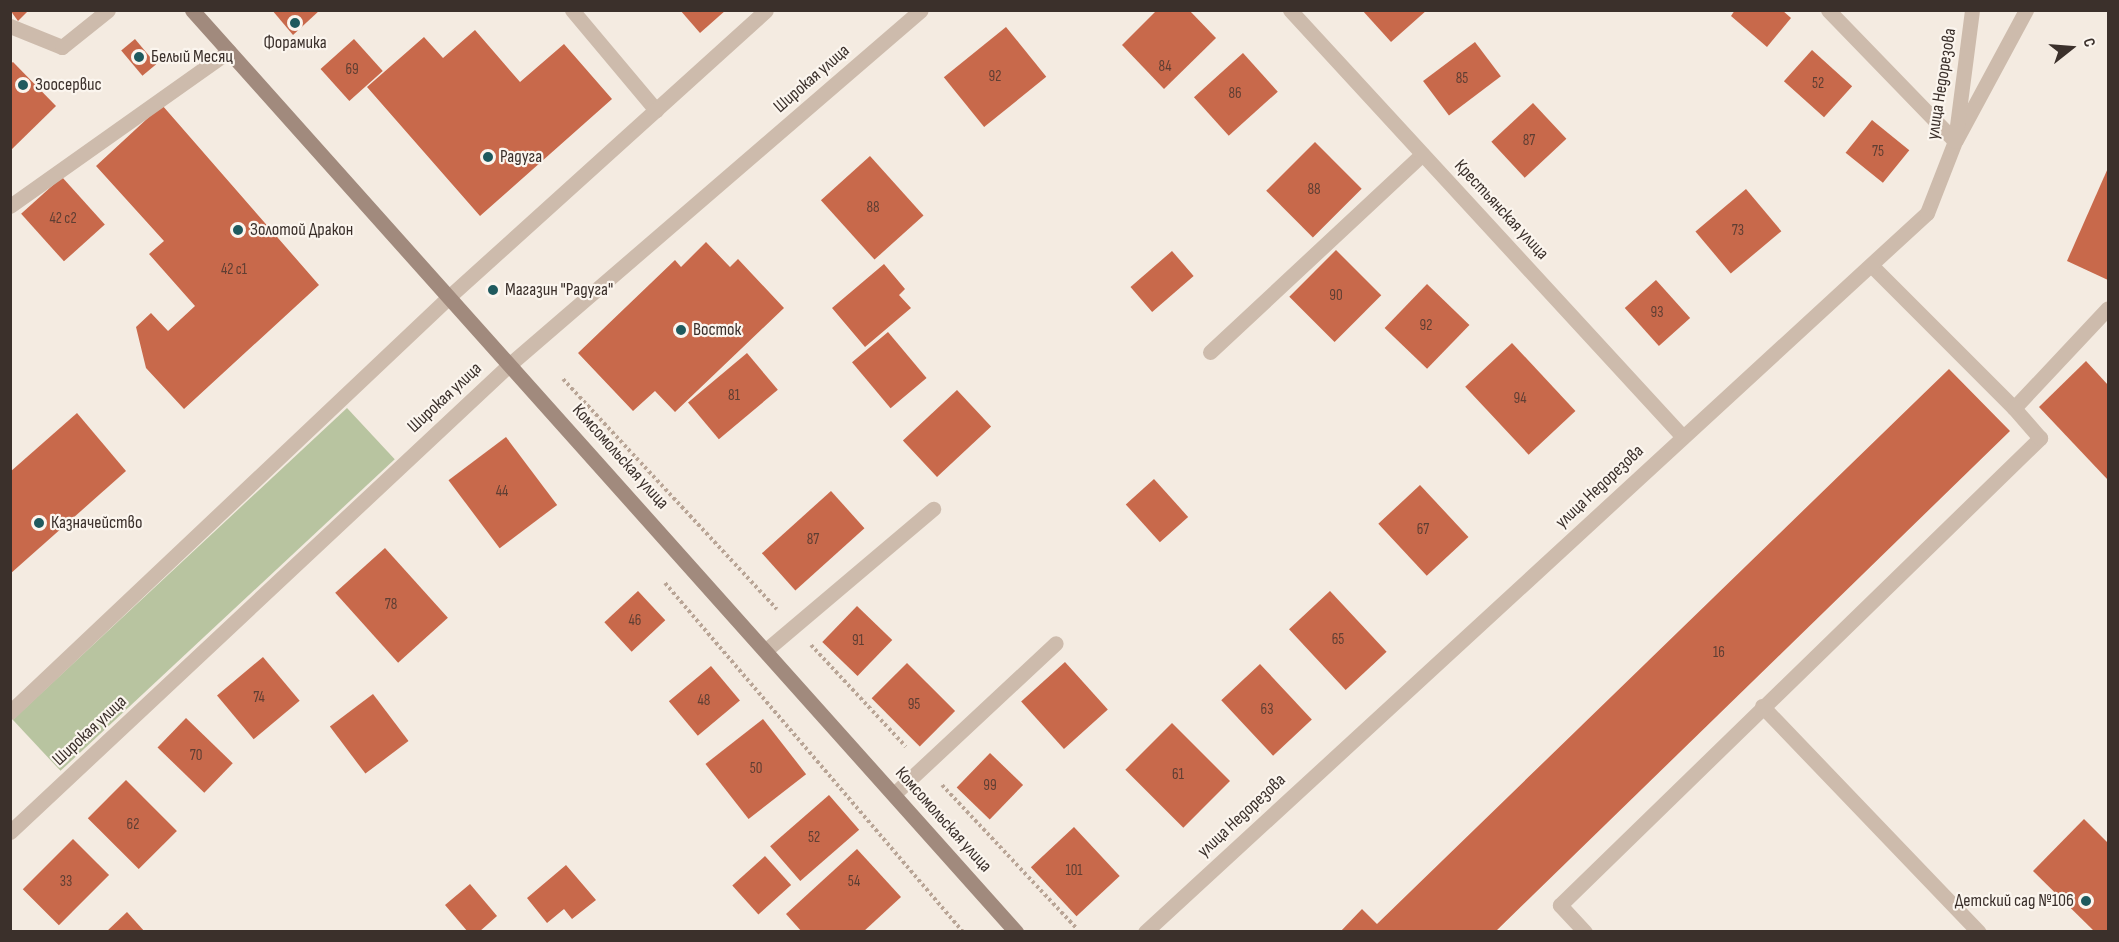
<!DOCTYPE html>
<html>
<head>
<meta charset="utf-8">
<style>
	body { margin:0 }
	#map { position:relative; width:2119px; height:942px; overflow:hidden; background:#f4ebe1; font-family:"Sofia Sans Condensed",sans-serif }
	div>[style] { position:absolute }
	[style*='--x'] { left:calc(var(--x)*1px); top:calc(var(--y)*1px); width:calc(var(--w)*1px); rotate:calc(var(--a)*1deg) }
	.green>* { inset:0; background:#b8c4a0; transform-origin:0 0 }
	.building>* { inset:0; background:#c8694b; transform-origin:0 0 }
	.path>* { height:4px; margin-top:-2px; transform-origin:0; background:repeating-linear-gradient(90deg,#b9a596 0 3px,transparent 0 6px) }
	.service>* { height:15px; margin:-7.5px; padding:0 7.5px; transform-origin:7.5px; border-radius:7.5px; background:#cdbbac }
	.minor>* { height:15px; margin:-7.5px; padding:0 7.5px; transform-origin:7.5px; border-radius:7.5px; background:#cdbbac }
	.secondary>* { height:15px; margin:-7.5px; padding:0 7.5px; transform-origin:7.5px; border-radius:7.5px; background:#a18a7d }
	.dots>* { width:16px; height:16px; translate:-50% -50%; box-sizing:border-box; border:3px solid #fbf5ee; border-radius:50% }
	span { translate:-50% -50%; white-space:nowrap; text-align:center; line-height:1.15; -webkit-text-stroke:4.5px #fbf5ee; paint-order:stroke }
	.number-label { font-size:15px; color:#5e3e33 }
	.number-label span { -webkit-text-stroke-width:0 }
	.poi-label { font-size:18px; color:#3b302b }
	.left { translate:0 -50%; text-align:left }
	.right { translate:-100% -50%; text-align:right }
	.street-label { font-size:18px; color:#3b302b }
	.frame { position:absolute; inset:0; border:12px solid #3b302b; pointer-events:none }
	.north { position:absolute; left:2041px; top:18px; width:60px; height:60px; -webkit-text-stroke:4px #fbf5ee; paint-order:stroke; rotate:73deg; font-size:16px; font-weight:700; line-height:24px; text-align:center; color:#3b302b }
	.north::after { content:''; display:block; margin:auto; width:21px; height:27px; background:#3b302b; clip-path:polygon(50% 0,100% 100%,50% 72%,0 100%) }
</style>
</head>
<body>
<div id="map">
	<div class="green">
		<div style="left:347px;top:408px;width:70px;height:457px;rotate:47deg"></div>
	</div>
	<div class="building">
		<div style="clip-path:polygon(10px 10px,29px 10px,18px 21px)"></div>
		<div style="clip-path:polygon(272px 10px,320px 10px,293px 35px)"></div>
		<div style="clip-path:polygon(680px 10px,726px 10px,700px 33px)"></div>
		<div style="clip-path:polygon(1157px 10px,1189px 10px,1216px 38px,1164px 89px,1122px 45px)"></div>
		<div style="clip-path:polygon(1362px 10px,1427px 10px,1391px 42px)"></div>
		<div style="clip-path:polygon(1735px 10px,1782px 10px,1791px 18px,1767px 47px,1731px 16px)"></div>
		<div style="left:1006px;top:27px;width:64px;height:80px;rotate:51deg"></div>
		<div style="clip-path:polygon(475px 30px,520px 82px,564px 44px,612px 99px,480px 216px,367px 87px,424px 37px,443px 58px)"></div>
		<div style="left:135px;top:39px;width:33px;height:18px;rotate:50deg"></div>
		<div style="left:354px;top:39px;width:43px;height:45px;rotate:48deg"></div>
		<div style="left:1475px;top:42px;width:43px;height:65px;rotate:53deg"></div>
		<div style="left:1812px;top:50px;width:54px;height:42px;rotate:42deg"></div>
		<div style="left:1243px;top:53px;width:52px;height:66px;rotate:48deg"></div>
		<div style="clip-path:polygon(13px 62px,56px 106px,10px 151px,10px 64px)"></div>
		<div style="left:1533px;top:103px;width:49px;height:57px;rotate:47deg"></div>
		<div style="clip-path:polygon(162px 105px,319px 285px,184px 409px,146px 368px,136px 327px,151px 313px,168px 331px,195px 306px,149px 254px,164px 241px,96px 166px)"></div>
		<div style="left:1872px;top:120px;width:48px;height:42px;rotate:39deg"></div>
		<div style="left:1315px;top:142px;width:66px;height:69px;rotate:45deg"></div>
		<div style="left:870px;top:156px;width:80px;height:66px;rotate:48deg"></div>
		<div style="clip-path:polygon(2108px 168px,2108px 280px,2067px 261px)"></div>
		<div style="left:62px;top:177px;width:64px;height:55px;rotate:48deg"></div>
		<div style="left:1746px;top:189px;width:55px;height:66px;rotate:50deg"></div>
		<div style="clip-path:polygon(706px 242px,730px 267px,738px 259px,784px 308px,675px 412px,655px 391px,633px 411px,578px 353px,675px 260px,681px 267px)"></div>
		<div style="left:1336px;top:250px;width:64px;height:66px;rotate:45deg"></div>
		<div style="left:1172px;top:251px;width:33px;height:55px;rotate:49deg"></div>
		<div style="clip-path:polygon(884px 264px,905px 289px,899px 295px,911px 308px,865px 347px,832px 308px)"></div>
		<div style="left:1656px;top:280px;width:51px;height:42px;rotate:48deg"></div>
		<div style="left:1427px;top:284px;width:59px;height:61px;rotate:44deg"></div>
		<div style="left:888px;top:332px;width:60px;height:47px;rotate:50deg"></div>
		<div style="left:1512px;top:343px;width:93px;height:64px;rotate:47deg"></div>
		<div style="left:747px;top:353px;width:48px;height:77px;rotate:50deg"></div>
		<div style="clip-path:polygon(2086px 361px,2108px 385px,2108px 480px,2039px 407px)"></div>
		<div style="clip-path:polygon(1949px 369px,2010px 431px,1495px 932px,1340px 932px,1362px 909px,1377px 924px)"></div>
		<div style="left:957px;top:390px;width:50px;height:74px;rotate:47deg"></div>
		<div style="clip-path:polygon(77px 413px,126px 471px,10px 574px,10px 472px)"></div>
		<div style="left:506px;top:437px;width:85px;height:72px;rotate:53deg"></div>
		<div style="left:1154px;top:479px;width:51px;height:38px;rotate:48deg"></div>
		<div style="left:1420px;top:485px;width:71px;height:57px;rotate:47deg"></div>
		<div style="left:831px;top:491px;width:50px;height:93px;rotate:48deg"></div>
		<div style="left:385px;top:548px;width:94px;height:67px;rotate:48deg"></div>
		<div style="left:638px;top:591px;width:40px;height:46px;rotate:47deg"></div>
		<div style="left:1330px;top:591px;width:83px;height:56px;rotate:47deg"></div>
		<div style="left:857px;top:606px;width:49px;height:50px;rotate:44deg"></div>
		<div style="left:263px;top:657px;width:57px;height:60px;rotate:50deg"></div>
		<div style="left:1065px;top:662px;width:64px;height:59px;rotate:48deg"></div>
		<div style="left:907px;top:663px;width:68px;height:50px;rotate:45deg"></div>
		<div style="left:1260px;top:664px;width:76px;height:53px;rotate:47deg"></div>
		<div style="left:711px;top:666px;width:45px;height:55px;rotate:50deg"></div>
		<div style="left:373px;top:694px;width:59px;height:54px;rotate:53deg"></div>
		<div style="left:186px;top:718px;width:65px;height:41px;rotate:44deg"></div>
		<div style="left:763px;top:719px;width:70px;height:73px;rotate:52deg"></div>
		<div style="left:1172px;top:723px;width:82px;height:66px;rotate:45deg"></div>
		<div style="left:990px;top:753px;width:46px;height:48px;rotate:44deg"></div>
		<div style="left:126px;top:780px;width:72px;height:54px;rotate:45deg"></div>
		<div style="left:829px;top:795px;width:46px;height:78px;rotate:49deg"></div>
		<div style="clip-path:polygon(2084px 819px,2108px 843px,2108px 932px,2095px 932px,2033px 871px)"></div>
		<div style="left:1074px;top:827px;width:67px;height:59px;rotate:47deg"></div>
		<div style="left:73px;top:839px;width:51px;height:71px;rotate:45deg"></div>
		<div style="clip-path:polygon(857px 849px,901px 897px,863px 932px,802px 932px,786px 914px)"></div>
		<div style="left:765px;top:856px;width:39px;height:44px;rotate:48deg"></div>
		<div style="clip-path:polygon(566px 865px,596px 900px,572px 919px,564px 909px,547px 923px,527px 898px)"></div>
		<div style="clip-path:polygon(470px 884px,497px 916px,479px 932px,468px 932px,445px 905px)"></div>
		<div style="clip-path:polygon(127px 912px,145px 932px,106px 932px)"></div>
	</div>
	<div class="path">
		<div style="--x:563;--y:379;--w:314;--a:47.1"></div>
		<div style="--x:665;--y:583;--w:459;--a:49.5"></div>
		<div style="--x:811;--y:645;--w:139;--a:47"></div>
		<div style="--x:942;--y:785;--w:197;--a:46.8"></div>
	</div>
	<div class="service">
		<div style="--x:572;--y:10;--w:131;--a:50"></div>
		<div style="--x:10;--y:26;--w:56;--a:22"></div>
		<div style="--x:62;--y:47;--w:59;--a:-38.8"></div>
		<div style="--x:1956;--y:140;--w:148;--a:-61.7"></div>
		<div style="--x:10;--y:206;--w:268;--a:-35.3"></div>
		<div style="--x:1871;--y:265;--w:202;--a:45"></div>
		<div style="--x:1210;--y:352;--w:290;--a:-43"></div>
		<div style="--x:766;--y:650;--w:219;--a:-40.2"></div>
		<div style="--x:1762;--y:706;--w:313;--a:46.2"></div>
		<div style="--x:894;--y:794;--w:221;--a:-43"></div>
		<div style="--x:1585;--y:932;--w:37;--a:-133"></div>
		<div style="--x:1560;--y:905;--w:670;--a:-44.21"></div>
		<div style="--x:2040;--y:438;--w:40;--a:-131"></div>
		<div style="--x:2014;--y:408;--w:137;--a:-46.8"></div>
	</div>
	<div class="minor">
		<div style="--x:1290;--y:10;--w:580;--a:47.37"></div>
		<div style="--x:1828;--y:10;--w:182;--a:45.9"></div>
		<div style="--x:10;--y:712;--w:608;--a:-43.4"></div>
		<div style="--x:452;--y:294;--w:423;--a:-42.1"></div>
		<div style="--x:10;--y:832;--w:685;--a:-43.11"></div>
		<div style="--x:510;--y:364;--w:542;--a:-40.74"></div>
		<div style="--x:1145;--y:932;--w:1062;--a:-42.6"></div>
		<div style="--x:1927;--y:213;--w:77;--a:-68.7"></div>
		<div style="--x:1955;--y:141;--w:132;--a:-82.6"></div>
	</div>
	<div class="secondary">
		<div style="--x:192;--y:10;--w:1237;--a:48.21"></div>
	</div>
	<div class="dots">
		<div style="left:295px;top:23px;background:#1f5a5e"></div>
		<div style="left:139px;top:57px;background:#1f5a5e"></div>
		<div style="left:23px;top:85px;background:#1f5a5e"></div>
		<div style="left:488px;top:157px;background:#1f5a5e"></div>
		<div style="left:238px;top:230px;background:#1f5a5e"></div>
		<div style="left:493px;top:290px;background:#1f5a5e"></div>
		<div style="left:681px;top:330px;background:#1f5a5e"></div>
		<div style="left:39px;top:523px;background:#1f5a5e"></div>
		<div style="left:2086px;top:901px;background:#1f5a5e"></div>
	</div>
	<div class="number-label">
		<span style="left:1165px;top:67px">84</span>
		<span style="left:352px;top:70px">69</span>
		<span style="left:995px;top:77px">92</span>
		<span style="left:1462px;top:79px">85</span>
		<span style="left:1818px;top:84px">52</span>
		<span style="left:1235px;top:94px">86</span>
		<span style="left:1529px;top:141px">87</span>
		<span style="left:1878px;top:152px">75</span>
		<span style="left:1314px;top:190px">88</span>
		<span style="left:873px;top:208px">88</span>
		<span style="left:63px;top:219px">42 с2</span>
		<span style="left:1738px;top:231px">73</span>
		<span style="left:234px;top:270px">42 с1</span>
		<span style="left:1336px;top:296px">90</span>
		<span style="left:1657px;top:313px">93</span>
		<span style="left:1426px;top:326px">92</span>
		<span style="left:734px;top:396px">81</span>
		<span style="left:1520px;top:399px">94</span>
		<span style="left:502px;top:492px">44</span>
		<span style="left:1423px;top:530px">67</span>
		<span style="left:813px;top:540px">87</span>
		<span style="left:391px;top:605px">78</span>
		<span style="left:635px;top:621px">46</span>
		<span style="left:1338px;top:640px">65</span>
		<span style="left:858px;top:641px">91</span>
		<span style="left:1719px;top:653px">16</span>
		<span style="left:259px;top:698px">74</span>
		<span style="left:704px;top:701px">48</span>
		<span style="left:914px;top:705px">95</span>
		<span style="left:1267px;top:710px">63</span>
		<span style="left:196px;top:756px">70</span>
		<span style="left:756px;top:769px">50</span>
		<span style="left:1178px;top:775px">61</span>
		<span style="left:990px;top:786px">99</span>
		<span style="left:133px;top:825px">62</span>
		<span style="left:814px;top:838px">52</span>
		<span style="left:1074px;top:871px">101</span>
		<span style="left:66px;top:882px">33</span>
		<span style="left:854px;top:882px">54</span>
	</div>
	<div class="poi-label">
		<span style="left:295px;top:43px">Форамика</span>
		<span class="left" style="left:151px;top:57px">Белый Месяц</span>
		<span class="left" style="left:35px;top:85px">Зоосервис</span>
		<span class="left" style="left:500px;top:157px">Радуга</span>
		<span class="left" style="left:250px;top:230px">Золотой Дракон</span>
		<span class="left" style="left:505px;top:290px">Магазин "Радуга"</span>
		<span class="left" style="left:693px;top:330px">Восток</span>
		<span class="left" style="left:51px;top:523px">Казначейство</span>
		<span class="right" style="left:2074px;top:901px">Детский сад №106</span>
	</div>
	<div class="street-label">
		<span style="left:812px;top:79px;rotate:-41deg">Широкая улица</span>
		<span style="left:1942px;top:84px;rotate:-81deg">улица Недорезова</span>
		<span style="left:1501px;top:210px;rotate:47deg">Крестьянская улица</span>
		<span style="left:445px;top:398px;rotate:-43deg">Широкая улица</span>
		<span style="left:620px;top:457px;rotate:48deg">Комсомольская улица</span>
		<span style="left:1600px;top:487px;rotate:-43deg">улица Недорезова</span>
		<span style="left:90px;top:731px;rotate:-43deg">Широкая улица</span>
		<span style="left:1242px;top:816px;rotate:-43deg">улица Недорезова</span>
		<span style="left:943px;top:820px;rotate:48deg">Комсомольская улица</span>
	</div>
	<div class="frame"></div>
	<div class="north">С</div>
</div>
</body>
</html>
